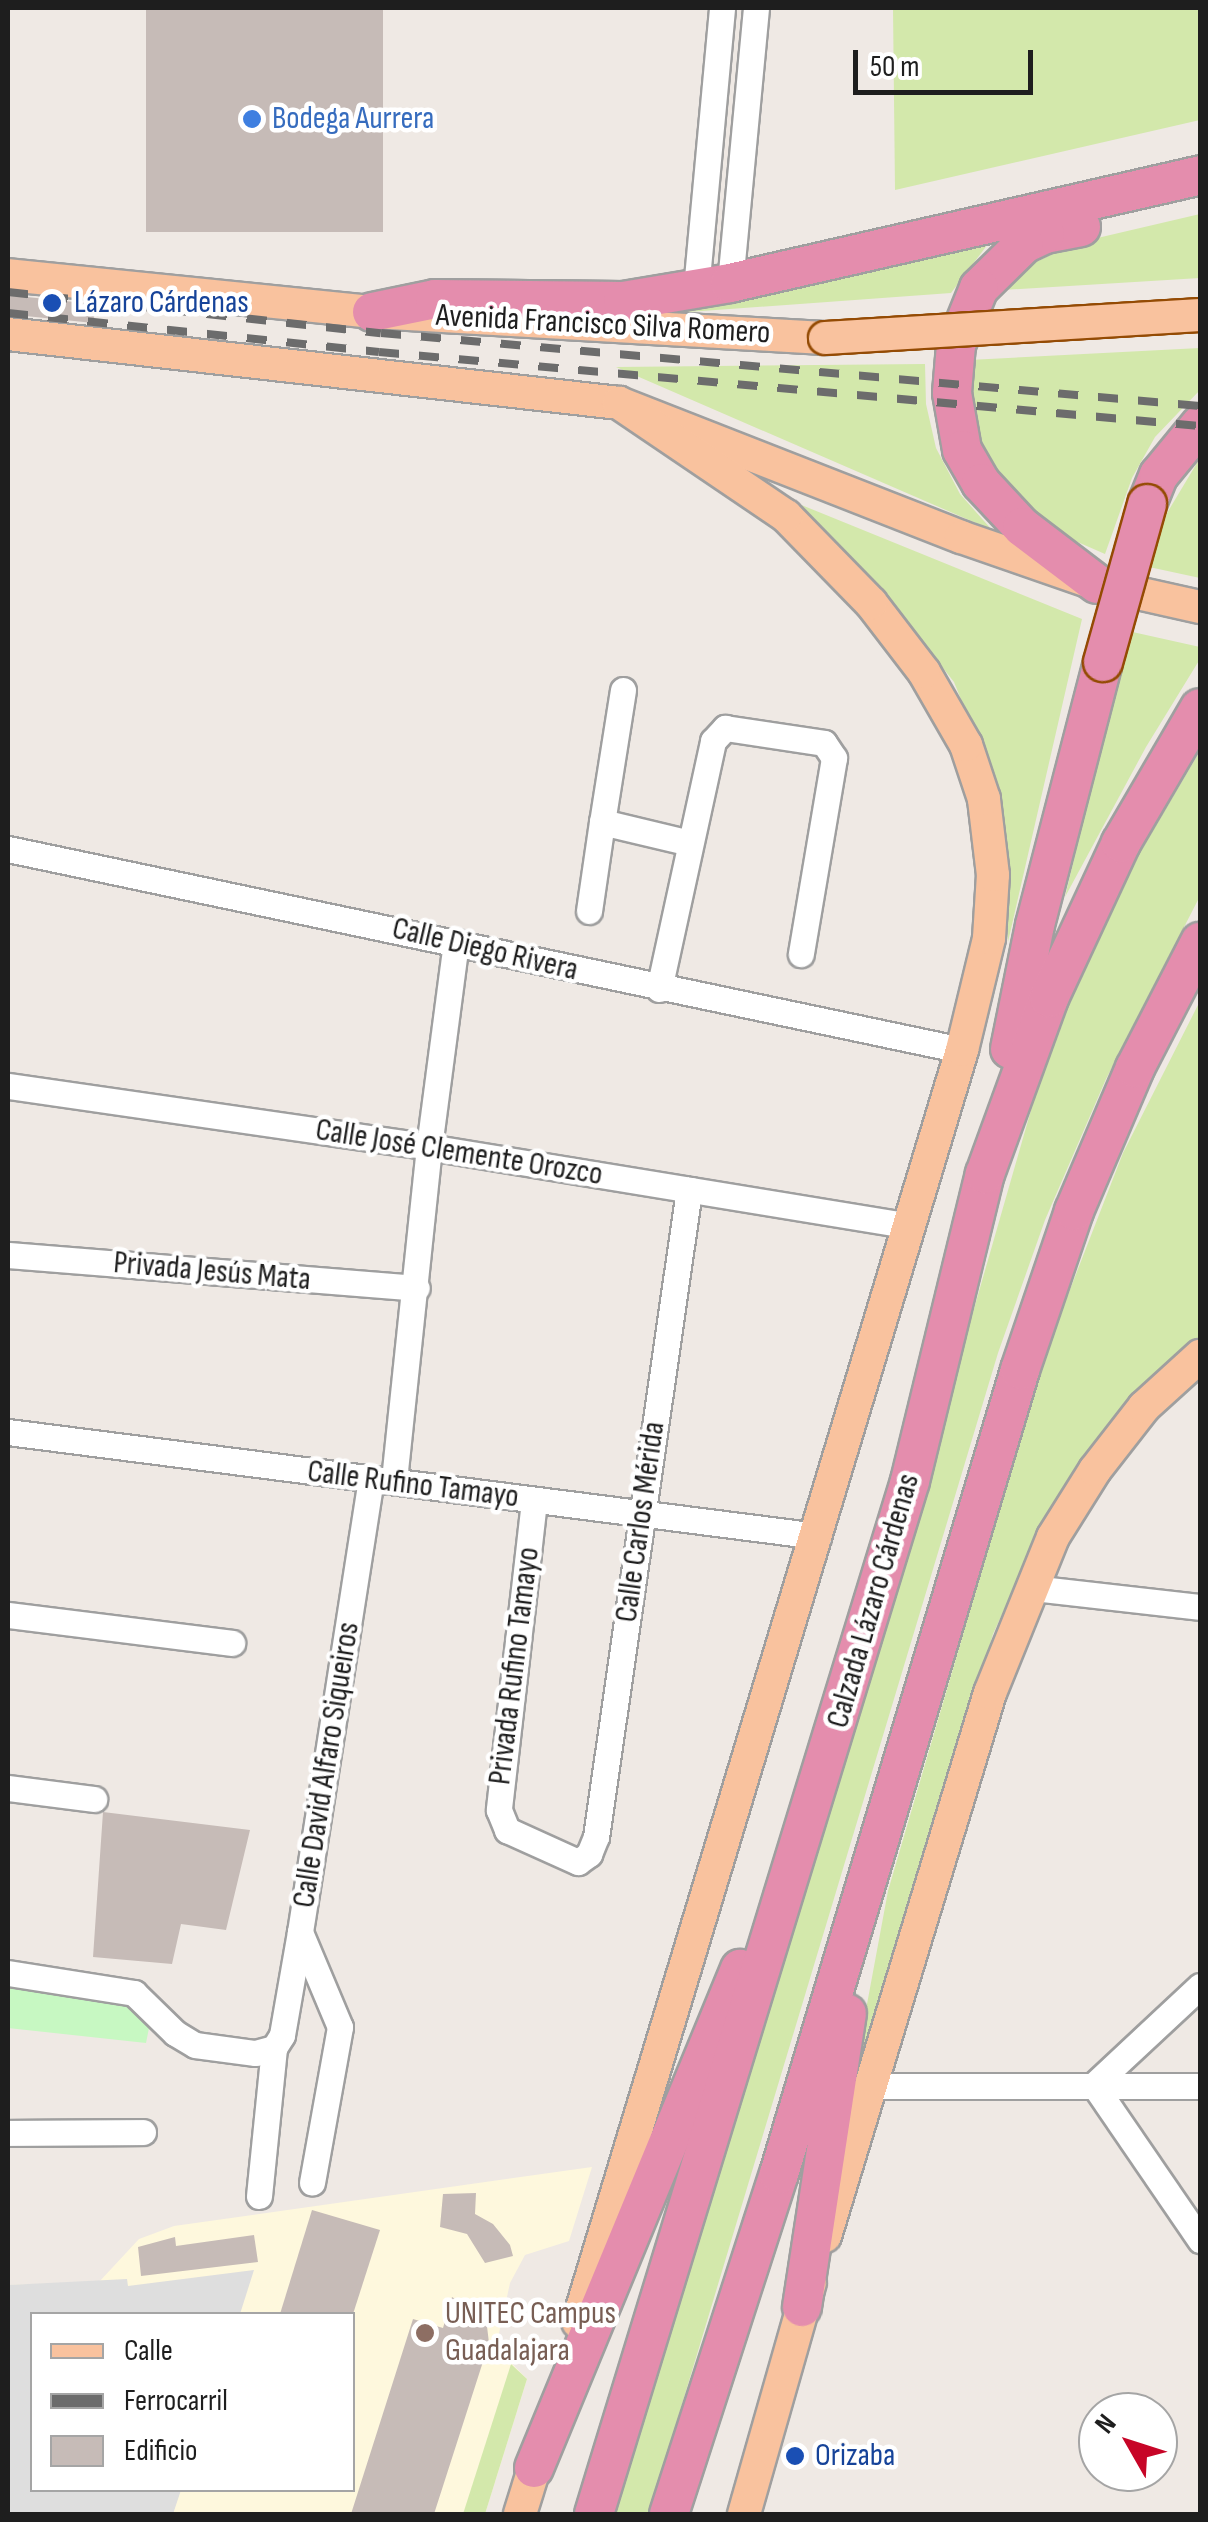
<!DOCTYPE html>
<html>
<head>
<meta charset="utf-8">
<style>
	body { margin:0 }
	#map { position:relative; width:1208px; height:2522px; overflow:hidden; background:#efe9e4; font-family:"Sofia Sans Condensed",sans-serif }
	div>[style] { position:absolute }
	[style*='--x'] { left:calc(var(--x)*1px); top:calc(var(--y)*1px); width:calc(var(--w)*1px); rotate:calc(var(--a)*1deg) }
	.education>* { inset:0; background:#fef8dd }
	.grass>* { inset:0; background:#d3e8ab }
	.park>* { inset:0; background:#c7f8c2 }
	.parking>* { inset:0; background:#dedede }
	.building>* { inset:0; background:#c6bbb7; transform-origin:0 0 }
	.roads { filter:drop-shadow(2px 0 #9f9f9f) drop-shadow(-2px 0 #9f9f9f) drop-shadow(0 2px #9f9f9f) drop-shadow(0 -2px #9f9f9f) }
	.minor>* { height:25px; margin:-12.5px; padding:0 12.5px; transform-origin:12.5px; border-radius:12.5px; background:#fff }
	.major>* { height:32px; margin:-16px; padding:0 16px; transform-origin:16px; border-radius:16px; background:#f9c29e }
	.highway>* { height:38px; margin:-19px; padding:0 19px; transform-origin:19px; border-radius:19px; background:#e48dad }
	.rail>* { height:8px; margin-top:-4px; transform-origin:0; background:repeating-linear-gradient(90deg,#6c6c6c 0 20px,transparent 0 40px) }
	.bridges { filter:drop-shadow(2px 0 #944b04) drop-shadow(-2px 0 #944b04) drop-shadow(0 2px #944b04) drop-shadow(0 -2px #944b04) }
	.major-bridge>* { height:32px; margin:-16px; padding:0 16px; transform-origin:16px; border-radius:16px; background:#f9c29e }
	.highway-bridge>* { height:38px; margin:-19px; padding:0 19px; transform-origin:19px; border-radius:19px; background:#e48dad }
	.dots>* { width:28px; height:28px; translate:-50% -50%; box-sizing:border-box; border:5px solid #fff; border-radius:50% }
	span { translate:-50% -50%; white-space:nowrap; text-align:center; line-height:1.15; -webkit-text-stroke:9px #fff; paint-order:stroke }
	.shop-label { font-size:32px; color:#366cbe }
	.left { translate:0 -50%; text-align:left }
	.transit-label { font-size:32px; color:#164399 }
	.street-label { font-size:32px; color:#1e1e1e }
	.education-label { font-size:32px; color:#785e54 }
	.frame { position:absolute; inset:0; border:10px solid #1e1e1e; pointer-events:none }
	.legend { position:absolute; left:30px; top:2312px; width:325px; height:180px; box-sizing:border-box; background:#fff; border:2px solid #a5a5a5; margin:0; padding:12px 18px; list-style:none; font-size:30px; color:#1e1e1e }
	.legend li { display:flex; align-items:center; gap:20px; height:50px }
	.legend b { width:50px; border:2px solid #a5a5a5 }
	.north { position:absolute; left:1078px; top:2392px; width:100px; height:100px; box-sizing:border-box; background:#fff; border:2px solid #a5a5a5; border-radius:50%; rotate:309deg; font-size:28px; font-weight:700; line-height:40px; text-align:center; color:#1e1e1e }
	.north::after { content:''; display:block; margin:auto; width:35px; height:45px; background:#c70527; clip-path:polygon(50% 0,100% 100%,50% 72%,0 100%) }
	.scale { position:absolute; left:853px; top:50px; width:180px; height:45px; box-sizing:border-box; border:5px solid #1e1e1e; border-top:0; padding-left:12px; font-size:30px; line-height:35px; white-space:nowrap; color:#1e1e1e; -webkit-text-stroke:8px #fff; paint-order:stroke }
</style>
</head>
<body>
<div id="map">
	<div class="education">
		<div style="clip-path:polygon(evenodd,592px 2167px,569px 2241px,525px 2255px,510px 2283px,496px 2347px,527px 2379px,485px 2514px,8px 2514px,8px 2285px,99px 2282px,139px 2239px,174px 2226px,592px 2167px,32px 2314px,352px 2314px,352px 2490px,32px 2490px,32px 2314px)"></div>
	</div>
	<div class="grass">
		<div style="clip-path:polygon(893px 8px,1200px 8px,1200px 120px,895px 190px)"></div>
		<div style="clip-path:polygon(1200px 214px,1200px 278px,1003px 290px,1036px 262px,1076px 243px)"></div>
		<div style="clip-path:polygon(994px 236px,951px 293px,633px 316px)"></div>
		<div style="clip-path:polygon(1200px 348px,1200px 390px,1155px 437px,1132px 478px,1105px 554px,1057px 533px,1014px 502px,988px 469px,969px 420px,969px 360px)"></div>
		<div style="clip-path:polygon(925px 364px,926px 404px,936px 448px,960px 494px,992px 530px,616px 367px)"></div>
		<div style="clip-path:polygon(1200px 458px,1200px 578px,1149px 567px,1167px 513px)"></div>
		<div style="clip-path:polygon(799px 504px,1082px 619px,1008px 942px,997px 788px,954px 682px,884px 593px)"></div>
		<div style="clip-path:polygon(1128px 631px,1200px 647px,1200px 659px,1146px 747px,1065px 897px)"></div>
		<div style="clip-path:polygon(1200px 751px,1200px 896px,1106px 1079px,1045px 1220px,998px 1353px,649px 2514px,614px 2514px,847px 1751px,1046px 1058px,1119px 888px)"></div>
		<div style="clip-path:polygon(1200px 1001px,1200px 1338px,1174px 1359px,1040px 1531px,993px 1634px,866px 2061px,857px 2058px,888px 1891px,1045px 1354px,1123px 1153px)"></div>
		<div style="clip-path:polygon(511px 2364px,527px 2379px,485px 2514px,463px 2514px)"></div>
	</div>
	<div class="park">
		<div style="clip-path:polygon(8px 1985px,125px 1999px,151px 2018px,146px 2043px,8px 2028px)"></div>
	</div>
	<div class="parking">
		<div style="clip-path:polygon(254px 2270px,240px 2314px,32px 2314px,32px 2490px,181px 2490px,173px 2514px,8px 2514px,8px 2285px,127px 2279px,128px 2286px)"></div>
	</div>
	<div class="building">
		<div style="left:146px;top:8px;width:237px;height:224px"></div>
		<div style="left:8px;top:295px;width:88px;height:19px;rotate:6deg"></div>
		<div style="clip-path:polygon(103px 1812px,250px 1830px,226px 1930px,181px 1924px,172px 1964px,93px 1957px)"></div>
		<div style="clip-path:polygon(476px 2193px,475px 2214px,493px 2224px,510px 2245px,513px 2256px,485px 2263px,467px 2234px,440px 2227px,443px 2194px)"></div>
		<div style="clip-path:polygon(312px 2210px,380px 2230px,353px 2314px,280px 2314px)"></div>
		<div style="clip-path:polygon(254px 2235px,258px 2262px,141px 2276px,138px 2247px,175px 2237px,176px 2246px)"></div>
		<div style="clip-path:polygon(452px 2297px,486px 2318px,489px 2343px,434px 2514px,351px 2514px,413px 2319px,443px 2328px)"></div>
	</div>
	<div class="roads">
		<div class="minor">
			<div style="--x:730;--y:283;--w:276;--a:-84.6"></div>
			<div style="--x:696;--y:289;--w:282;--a:-84.7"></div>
			<div style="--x:623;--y:690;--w:134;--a:99"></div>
			<div style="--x:602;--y:822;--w:90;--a:13.4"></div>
			<div style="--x:8;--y:849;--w:975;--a:11.9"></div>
			<div style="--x:589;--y:911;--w:90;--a:-81.7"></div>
			<div style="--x:659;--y:989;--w:254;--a:-77.7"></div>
			<div style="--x:713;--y:741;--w:18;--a:-47"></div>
			<div style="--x:725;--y:728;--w:100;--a:8.6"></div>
			<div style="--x:824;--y:743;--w:18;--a:56"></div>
			<div style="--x:834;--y:758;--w:199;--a:99.6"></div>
			<div style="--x:8;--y:1086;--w:425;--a:8.2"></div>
			<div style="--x:429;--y:1147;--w:487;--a:9.3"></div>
			<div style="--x:8;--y:1255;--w:410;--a:4.6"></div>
			<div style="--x:8;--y:1432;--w:817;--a:7.32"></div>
			<div style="--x:394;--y:1480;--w:335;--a:-84"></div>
			<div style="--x:429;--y:1147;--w:207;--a:-82.5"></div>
			<div style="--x:534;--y:1501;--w:311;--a:96.5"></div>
			<div style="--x:499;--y:1810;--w:22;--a:68"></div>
			<div style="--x:507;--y:1830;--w:78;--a:24.3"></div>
			<div style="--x:578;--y:1862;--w:14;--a:-36"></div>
			<div style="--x:589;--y:1854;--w:18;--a:-68"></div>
			<div style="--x:596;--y:1837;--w:654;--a:-81.82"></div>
			<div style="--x:1033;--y:1588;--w:168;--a:6.5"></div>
			<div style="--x:8;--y:1615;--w:226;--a:7.1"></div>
			<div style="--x:8;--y:1788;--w:87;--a:7.3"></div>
			<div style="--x:300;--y:1932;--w:103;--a:67.2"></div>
			<div style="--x:340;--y:2027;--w:158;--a:100.2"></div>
			<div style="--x:8;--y:1973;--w:128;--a:9"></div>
			<div style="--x:134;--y:1993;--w:57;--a:44.3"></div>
			<div style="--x:175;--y:2033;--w:23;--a:31"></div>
			<div style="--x:195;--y:2045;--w:61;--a:7.6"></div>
			<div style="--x:255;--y:2053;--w:20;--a:-15"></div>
			<div style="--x:1200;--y:1986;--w:145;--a:137"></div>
			<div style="--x:1094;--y:2085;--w:188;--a:55.6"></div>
			<div style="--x:873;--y:2086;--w:327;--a:0"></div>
			<div style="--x:8;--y:2133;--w:135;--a:-0.4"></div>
			<div style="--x:259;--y:2196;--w:149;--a:-84.2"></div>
			<div style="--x:274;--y:2048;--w:15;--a:-58"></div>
			<div style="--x:282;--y:2035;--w:105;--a:-80.1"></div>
			<div style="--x:300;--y:1932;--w:459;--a:-81.1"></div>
		</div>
		<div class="major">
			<div style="--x:8;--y:275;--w:366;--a:5.8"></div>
			<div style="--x:372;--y:312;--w:454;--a:3.3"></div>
			<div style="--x:8;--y:334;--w:615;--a:6.44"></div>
			<div style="--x:619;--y:403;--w:367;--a:21.4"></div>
			<div style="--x:961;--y:537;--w:144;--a:19.1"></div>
			<div style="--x:1097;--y:584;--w:106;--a:12.6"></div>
			<div style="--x:825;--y:2236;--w:568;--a:-73.1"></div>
			<div style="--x:990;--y:1693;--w:168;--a:-68"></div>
			<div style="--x:1053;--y:1537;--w:79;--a:-57.9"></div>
			<div style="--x:1095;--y:1470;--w:80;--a:-52.1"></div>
			<div style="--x:1144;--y:1407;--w:76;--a:-42.3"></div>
			<div style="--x:578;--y:2322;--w:1329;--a:-73.2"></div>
			<div style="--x:962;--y:1050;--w:115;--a:-76.4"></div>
			<div style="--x:989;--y:938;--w:63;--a:-86.4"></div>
			<div style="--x:993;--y:875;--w:77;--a:-96.8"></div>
			<div style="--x:984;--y:799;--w:57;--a:-108.4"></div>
			<div style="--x:966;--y:745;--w:84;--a:-119.9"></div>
			<div style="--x:924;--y:672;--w:87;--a:-127.5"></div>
			<div style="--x:871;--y:603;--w:122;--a:-134.3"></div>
			<div style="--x:786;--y:516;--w:202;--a:-145.9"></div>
			<div style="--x:520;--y:2514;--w:71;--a:-72.8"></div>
			<div style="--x:744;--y:2514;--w:240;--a:-74.1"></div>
		</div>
		<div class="highway">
			<div style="--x:1081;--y:227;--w:37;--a:169"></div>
			<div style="--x:1045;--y:234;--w:23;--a:155"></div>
			<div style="--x:1024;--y:244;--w:63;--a:135.6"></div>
			<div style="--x:979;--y:288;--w:61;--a:112"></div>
			<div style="--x:956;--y:345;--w:48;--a:94.8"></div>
			<div style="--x:952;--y:393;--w:58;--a:80"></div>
			<div style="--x:962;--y:450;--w:38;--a:60"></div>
			<div style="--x:981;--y:483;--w:60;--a:47"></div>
			<div style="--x:1022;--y:527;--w:94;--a:37.2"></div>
			<div style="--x:372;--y:312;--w:64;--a:-11.7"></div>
			<div style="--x:435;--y:299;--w:188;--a:0.6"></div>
			<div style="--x:623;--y:301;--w:109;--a:-9.5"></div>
			<div style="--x:730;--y:283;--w:482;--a:-12.9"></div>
			<div style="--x:1147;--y:504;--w:31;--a:-68"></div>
			<div style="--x:1159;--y:475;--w:65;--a:-50.6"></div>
			<div style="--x:1010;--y:1049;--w:126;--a:-78.6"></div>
			<div style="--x:1035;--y:925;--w:272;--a:-75.5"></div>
			<div style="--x:802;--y:2307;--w:297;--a:-81.3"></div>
			<div style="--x:534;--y:2468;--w:540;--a:-67.57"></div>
			<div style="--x:594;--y:2514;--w:1080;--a:-72.99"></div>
			<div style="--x:910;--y:1481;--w:316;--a:-76.3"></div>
			<div style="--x:985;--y:1174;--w:187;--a:-70"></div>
			<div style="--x:1049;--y:998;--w:171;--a:-65.1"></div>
			<div style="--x:1121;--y:843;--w:156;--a:-59.7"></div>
			<div style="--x:669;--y:2514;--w:357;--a:-72.1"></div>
			<div style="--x:779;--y:2174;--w:839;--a:-73.31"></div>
			<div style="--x:1020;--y:1370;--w:168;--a:-71.2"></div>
			<div style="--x:1074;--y:1211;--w:155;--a:-66.9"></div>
			<div style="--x:1135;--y:1068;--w:142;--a:-62.7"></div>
		</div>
	</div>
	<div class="rail">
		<div style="--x:8;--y:292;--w:375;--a:6.3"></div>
		<div style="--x:381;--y:333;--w:822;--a:5.09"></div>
		<div style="--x:8;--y:313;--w:373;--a:6"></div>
		<div style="--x:379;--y:352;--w:824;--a:5.15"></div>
	</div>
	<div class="bridges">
		<div class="major-bridge">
			<div style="--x:825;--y:338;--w:376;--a:-3.5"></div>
		</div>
		<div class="highway-bridge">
			<div style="--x:1103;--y:662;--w:164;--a:-74.4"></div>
		</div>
	</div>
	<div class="dots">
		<div style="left:252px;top:119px;background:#3f7fe0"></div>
		<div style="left:52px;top:303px;background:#1a4fb4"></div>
		<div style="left:425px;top:2333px;background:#8d6e63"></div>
		<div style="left:795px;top:2456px;background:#1a4fb4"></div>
	</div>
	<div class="shop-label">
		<span class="left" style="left:272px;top:119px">Bodega Aurrera</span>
	</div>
	<div class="transit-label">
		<span class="left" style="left:74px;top:303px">Lázaro Cárdenas</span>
		<span class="left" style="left:815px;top:2456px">Orizaba</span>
	</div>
	<div class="street-label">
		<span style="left:603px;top:325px;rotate:3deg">Avenida Francisco Silva Romero</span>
		<span style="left:485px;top:950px;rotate:13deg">Calle Diego Rivera</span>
		<span style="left:459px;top:1153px;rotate:9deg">Calle José Clemente Orozco</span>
		<span style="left:212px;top:1272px;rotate:5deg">Privada Jesús Mata</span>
		<span style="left:413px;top:1485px;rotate:7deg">Calle Rufino Tamayo</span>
		<span style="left:641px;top:1522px;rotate:-82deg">Calle Carlos Mérida</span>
		<span style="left:874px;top:1601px;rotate:-74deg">Calzada Lázaro Cárdenas</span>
		<span style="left:515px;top:1666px;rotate:-83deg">Privada Rufino Tamayo</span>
		<span style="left:327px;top:1765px;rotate:-81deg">Calle David Alfaro Siqueiros</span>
	</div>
	<div class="education-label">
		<span class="left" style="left:445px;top:2333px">UNITEC Campus<br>Guadalajara</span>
	</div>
	<div class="frame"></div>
	<ul class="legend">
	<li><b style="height:12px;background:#f9c29e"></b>Calle</li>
	<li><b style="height:12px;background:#6c6c6c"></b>Ferrocarril</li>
	<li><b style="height:28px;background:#c6bbb7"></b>Edificio</li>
	</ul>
	<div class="north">N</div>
	<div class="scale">50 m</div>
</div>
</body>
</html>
